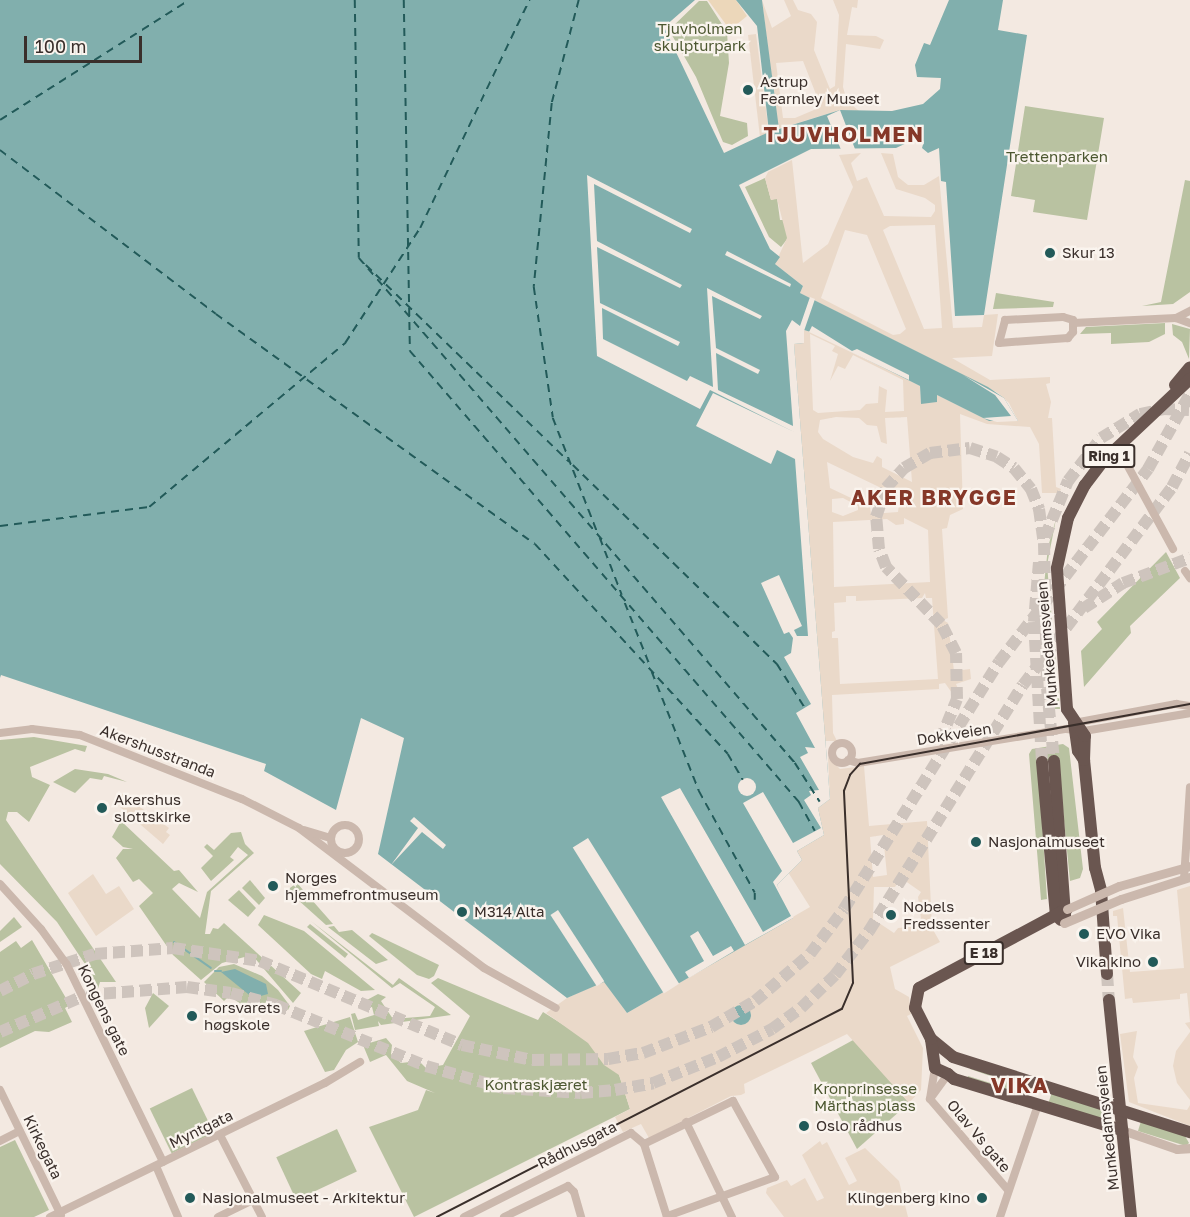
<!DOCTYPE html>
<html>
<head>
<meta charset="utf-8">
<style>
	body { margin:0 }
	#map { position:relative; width:1190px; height:1217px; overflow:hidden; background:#f3e9e1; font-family:"Golos Text",sans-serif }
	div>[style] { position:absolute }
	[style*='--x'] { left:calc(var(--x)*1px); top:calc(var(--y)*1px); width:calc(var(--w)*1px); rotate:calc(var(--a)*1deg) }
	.green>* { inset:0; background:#b9c2a1; transform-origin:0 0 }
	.sand>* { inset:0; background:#ecd7ba }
	.plaza>* { inset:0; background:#ead9c9 }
	.water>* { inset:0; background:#81afad }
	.round { border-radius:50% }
	.pier>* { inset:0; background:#f3e9e1; transform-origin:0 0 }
	.stream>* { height:2px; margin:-1px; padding:0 1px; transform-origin:1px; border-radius:1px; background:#81afad }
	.ferry>* { height:1.5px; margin-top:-0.75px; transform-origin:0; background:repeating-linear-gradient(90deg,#225a59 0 8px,transparent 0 14px) }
	.trunk-tunnel>* { height:12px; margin-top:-6px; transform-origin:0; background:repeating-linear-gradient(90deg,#cec4bd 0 12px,transparent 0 18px) }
	.minor>* { height:8px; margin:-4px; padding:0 4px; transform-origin:4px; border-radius:4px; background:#cbb8ad }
	.minor>.ring { margin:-4px; padding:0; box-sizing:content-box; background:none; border:8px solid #cbb8ad; border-radius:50% }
	.tertiary>* { height:9px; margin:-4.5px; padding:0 4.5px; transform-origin:4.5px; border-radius:4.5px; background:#cbb8ad }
	.trunk>* { height:12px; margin:-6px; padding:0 6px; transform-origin:6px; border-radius:6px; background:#6a5650 }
	.tram>* { height:1.5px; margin:-0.75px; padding:0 0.75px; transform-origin:0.75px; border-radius:0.75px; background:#3a2f2b }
	.tertiary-bridge>* { height:9px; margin:-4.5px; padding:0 4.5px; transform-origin:4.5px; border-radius:4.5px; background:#cbb8ad }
	.dots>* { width:16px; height:16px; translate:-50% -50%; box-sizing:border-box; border:3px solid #faf4ee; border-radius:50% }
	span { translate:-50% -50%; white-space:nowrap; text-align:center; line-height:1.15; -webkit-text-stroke:4.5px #faf4ee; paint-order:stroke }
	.shield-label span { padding:2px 4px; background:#faf4ee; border:2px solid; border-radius:4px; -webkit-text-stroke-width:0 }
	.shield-label { font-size:14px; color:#3a2f2b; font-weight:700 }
	.park-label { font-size:15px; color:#4c5730 }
	.poi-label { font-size:15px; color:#3a2f2b }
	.left { translate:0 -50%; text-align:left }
	.right { translate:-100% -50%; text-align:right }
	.street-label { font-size:15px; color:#3a2f2b }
	.district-label { font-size:21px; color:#853728; font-weight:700; letter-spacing:1.5px }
	.scale { position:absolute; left:24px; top:36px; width:118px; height:27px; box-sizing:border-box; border:3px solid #3a2f2b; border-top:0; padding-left:8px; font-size:18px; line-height:21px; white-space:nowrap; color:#3a2f2b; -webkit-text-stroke:4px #faf4ee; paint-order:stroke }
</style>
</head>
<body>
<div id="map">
	<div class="green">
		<div style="clip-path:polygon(699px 1px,707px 1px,727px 32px,729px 63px,720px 116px,747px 123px,748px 136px,732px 145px,723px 142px,696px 77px,669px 30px)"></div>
		<div style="clip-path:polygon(1025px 106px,1104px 118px,1087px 220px,1033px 212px,1035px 200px,1011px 196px)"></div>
		<div style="clip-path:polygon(765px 178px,771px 200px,777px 198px,780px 220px,786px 220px,788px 238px,781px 247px,769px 237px,745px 187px)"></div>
		<div style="clip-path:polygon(1185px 180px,1190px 181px,1190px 292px,1173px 304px,1142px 306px,1161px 302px)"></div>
		<div style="clip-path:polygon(996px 293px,1054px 302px,1053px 307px,993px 309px)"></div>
		<div style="clip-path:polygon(1165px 323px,1165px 334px,1149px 342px,1111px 344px,1111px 333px,1080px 334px,1086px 327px)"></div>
		<div style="clip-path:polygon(1172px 324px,1190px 329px,1189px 359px,1182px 342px,1173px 335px)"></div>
		<div style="clip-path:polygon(1056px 519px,1047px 565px,1060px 709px,1055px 709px,1044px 585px,1048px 547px)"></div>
		<div style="clip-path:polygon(1166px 552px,1180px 578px,1130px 626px,1131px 633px,1084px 687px,1081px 651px,1102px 629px,1097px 622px)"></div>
		<div style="clip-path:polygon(34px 737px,87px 746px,85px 752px,75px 749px,30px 767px,32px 777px,50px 785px,29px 822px,17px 812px,8px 812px,6px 820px,116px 982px,100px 982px,96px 995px,85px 964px,57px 922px,0 864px,0 740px)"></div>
		<div style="clip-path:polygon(1063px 744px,1069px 748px,1083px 869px,1080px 878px,1070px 881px,1058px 760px,1038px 761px,1047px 899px,1041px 900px,1029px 754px,1032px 749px)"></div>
		<div style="clip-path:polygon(75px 769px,108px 774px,127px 782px,104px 776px,102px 780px,90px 778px,75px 793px,53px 782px)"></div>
		<div style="clip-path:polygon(121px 821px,174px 871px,179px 870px,198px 892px,179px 883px,172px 889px,200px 918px,207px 892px,248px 855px,238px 847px,230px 857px,234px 860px,211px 881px,201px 868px,213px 856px,204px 847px,207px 844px,214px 850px,231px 833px,241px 832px,245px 844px,254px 853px,211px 891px,205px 934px,210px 934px,213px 928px,218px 929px,224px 923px,301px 993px,293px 1003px,252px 955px,222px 963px,201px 980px,173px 955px,139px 906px,153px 893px,139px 879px,133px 882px,116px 858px,123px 849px,133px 849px,123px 847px,112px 837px)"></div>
		<div style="clip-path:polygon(250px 880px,265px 898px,259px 905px,242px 888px)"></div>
		<div style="clip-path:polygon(297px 883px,333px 924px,326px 925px,287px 890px)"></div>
		<div style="clip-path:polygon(239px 890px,256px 908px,248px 917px,228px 900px)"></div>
		<div style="clip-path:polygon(264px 915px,304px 931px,375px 990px,361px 991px,325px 971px,322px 979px,311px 974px,258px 925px)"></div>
		<div style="clip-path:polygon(14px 917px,22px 927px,0 942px,0 931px)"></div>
		<div style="clip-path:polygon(311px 921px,393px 985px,399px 978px,451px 1015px,381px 1025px,378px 1021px,379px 1026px,355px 1030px,351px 1014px,355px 1013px,358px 1020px,374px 1015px,372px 1007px,366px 1008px,365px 1001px,378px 994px,386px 997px,381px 1001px,393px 1019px,430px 1016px,435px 1007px,400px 983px,392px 988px)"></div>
		<div style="clip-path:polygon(310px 924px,348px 954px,345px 958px,307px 927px)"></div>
		<div style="clip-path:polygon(334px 926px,339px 932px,352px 930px,388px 960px,376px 964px,328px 927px)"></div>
		<div style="clip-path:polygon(372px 933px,439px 965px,434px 976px,429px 979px,417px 975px,369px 936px)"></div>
		<div style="clip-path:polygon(32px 940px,70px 1005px,65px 1008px,72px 1022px,49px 1032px,35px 1031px,0 1048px,0 952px,16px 941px,21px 948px)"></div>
		<div style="clip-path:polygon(234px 964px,262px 976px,278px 990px,290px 1006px,288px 1010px,277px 1001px,266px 1009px,244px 1006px,229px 996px,224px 1001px,204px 982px,219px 967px)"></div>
		<div style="clip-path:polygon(438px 978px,538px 1020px,543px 1012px,613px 1056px,630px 1109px,414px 1217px,369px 1127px,418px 1110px,426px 1090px,435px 1093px,407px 1081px,386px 1055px,370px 1062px,363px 1045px,386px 1038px,392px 1045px,391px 1054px,401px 1063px,419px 1061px,426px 1068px,443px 1065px,470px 1016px,431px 983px)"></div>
		<div style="clip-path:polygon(153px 993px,169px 1006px,149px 1028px,145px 1008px)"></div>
		<div style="clip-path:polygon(350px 1017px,358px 1042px,346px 1050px,334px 1070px,325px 1072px,304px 1031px)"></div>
		<div style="clip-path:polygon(855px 1039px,909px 1103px,857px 1149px,811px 1063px)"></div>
		<div style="clip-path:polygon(970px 1066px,1032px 1086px,1028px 1098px,967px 1079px,968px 1076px,997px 1085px,999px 1079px,970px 1069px)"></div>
		<div style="left:192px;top:1088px;width:50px;height:47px;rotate:64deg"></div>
		<div style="clip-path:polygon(1052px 1092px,1101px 1107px,1104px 1122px,1048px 1104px)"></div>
		<div style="clip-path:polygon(1141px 1121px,1185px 1136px,1189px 1143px,1186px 1146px,1138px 1131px)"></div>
		<div style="left:337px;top:1129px;width:47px;height:67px;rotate:65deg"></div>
		<div style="clip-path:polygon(15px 1140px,49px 1210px,34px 1217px,0 1217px,0 1147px)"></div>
	</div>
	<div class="sand">
		<div style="clip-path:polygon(708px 0,736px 0,747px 16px,730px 30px)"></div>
	</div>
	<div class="plaza">
		<div style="clip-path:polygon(evenodd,762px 0,772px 28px,791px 16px,784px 0,793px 0,798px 10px,811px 14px,817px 22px,814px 50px,830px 89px,835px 86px,839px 15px,833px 0,858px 0,857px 8px,852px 7px,847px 35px,876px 36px,884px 40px,880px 49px,846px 44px,843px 87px,847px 101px,859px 111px,840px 110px,778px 129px,762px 0,803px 61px,821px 107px,795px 118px,783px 118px,776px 63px,803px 61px)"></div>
		<div style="clip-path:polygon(756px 34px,769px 133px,760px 137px,748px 35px)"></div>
		<div style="clip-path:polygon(evenodd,861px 153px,851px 163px,857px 181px,867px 177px,884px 216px,931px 217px,935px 211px,935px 205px,925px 198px,896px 189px,881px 153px,893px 154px,898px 177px,908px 185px,924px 185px,939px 176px,953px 328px,982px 327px,984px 315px,998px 314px,992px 356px,952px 358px,990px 380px,1050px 377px,1050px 383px,1046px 384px,1051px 402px,1048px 418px,1052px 418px,1056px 487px,1061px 489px,1059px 493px,1042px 493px,1039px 444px,1030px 427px,987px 424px,960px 414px,963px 509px,950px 515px,947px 528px,942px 529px,948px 618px,943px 620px,948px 623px,954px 671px,970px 669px,971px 679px,956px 684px,958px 689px,952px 693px,945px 683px,939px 684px,939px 689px,832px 695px,833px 733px,837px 741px,824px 741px,794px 343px,804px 343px,804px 330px,814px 333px,920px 386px,921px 403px,936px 402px,937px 395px,989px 421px,1018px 421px,1009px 403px,998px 393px,800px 293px,803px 286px,775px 264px,787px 238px,777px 199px,771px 200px,765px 178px,768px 172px,792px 160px,803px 263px,828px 244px,853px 187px,839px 155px,861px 153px,935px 225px,942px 328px,924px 329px,883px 230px,890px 226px,935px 225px,861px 153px,845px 230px,867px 235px,906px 329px,900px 334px,893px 335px,821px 298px,845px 230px,861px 153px,810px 334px,835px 346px,832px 351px,838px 354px,830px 381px,838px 366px,845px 369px,853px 355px,903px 380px,904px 411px,885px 412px,887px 390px,879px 386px,878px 403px,866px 404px,860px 410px,818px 413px,813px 410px,810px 334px,861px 153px,836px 417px,859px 418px,867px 425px,877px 426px,881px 442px,887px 444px,885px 418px,907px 417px,912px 482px,882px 467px,882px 459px,877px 456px,873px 463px,853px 457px,823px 439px,818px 432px,820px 420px,836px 417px,861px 153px,827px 462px,900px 497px,898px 512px,871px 514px,870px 507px,830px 488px,827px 462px,861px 153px,843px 498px,858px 506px,858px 510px,843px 516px,832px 512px,832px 499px,843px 498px,861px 153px,904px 518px,928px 530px,930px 582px,834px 587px,833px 522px,887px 519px,896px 525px,904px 524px,904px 518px,861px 153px,925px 593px,926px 598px,932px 598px,938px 679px,840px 684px,838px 638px,832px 638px,832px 632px,835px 631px,834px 603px,846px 602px,846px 596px,856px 596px,856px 601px,922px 598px,925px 593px)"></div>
		<div style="clip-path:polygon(evenodd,828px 757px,840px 769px,864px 766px,869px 826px,927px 821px,932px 928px,940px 942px,890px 967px,895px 989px,909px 997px,911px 1014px,907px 1016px,923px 1048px,921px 1090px,909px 1103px,847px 1034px,744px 1084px,745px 1093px,741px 1095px,731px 1096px,649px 1138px,641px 1124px,623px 1132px,615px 1117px,630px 1109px,619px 1075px,604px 1065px,588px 1043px,546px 1013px,567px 998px,604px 981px,627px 1013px,810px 907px,786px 869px,817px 808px,830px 799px,828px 757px,883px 835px,887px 875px,873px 877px,870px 837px,883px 835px,828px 757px,901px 878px,921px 892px,918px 897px,922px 926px,898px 928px,894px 933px,873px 919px,874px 887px,895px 887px,901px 878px)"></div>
		<div style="clip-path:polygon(122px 794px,169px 828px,166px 832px,170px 835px,163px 844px,120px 807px)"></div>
		<div style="clip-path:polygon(93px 874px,106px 894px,119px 886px,134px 909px,96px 936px,68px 893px)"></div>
		<div style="clip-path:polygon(1190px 886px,1190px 1030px,1185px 1023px,1190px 1022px,1187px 993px,1180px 994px,1180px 999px,1133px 1003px,1132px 998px,1125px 999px,1117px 916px,1113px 916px,1113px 911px,1123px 908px,1130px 972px,1184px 968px,1177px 890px)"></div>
		<div style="clip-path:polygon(1137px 1031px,1133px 1057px,1138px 1067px,1134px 1078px,1138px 1103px,1187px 1110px,1190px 1105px,1190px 1126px,1129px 1102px,1120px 1034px)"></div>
		<div style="clip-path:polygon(1190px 1032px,1190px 1100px,1177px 1083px,1173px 1066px,1176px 1051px)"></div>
		<div style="clip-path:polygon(820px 1141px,822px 1145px,827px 1142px,849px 1185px,857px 1181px,845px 1158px,865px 1148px,899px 1181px,908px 1217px,784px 1217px,766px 1193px,767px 1188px,787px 1180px,791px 1186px,805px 1178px,817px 1201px,824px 1198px,802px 1155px)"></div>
	</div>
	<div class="water">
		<div style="clip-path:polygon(0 0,695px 0,664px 27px,724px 153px,769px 132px,757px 26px,736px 0,762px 0,779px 129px,840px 110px,892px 111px,923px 104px,940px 89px,941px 78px,917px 77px,915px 65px,924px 43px,930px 45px,949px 0,1003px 0,998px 30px,1027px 35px,984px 315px,955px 316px,946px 182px,941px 181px,939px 148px,928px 153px,922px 148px,924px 141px,913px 140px,896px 148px,811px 149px,739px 185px,770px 249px,780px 257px,775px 264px,803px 286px,800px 293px,988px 387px,1004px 398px,1018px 421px,989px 421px,937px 395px,937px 402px,921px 404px,920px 386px,814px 333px,804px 330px,804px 343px,794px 344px,830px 799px,818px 808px,824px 835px,797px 851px,802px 860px,777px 885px,793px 918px,627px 1013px,604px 982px,567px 998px,378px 854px,404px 738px,361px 718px,336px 810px,264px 771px,266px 764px,1px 675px,0 678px)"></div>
		<div style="clip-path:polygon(235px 969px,266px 984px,268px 994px,253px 998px,221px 972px)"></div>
		<div class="round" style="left:731px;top:1005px;width:20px;height:20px"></div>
	</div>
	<div class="pier">
		<div style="clip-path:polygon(840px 110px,855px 149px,857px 152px,842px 152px,827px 116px)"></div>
		<div style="clip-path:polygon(587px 175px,692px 229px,690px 233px,594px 184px,597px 241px,682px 285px,680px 288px,597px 247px,600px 303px,680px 342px,678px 346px,602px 308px,603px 339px,687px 381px,690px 376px,713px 387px,707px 288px,762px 316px,760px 319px,712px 296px,716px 348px,760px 370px,758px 374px,716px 353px,718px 390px,793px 426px,786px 331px,792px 320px,800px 326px,810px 297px,815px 299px,804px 331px,804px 343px,794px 344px,830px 799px,818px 808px,824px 835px,797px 851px,802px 860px,777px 885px,794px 914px,793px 918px,745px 945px,661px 797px,680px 788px,763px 932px,791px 916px,773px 882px,782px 871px,743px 803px,763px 792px,793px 843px,821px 828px,804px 800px,811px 795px,809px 791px,819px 790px,800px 757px,808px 753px,805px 747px,815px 748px,796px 713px,811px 704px,784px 657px,791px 653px,793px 638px,789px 632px,784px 634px,761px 583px,779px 575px,802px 626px,794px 630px,797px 636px,808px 636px,795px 459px,777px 450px,771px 464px,696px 426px,713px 393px,794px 432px,710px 390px,700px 409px,597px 356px)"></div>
		<div style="clip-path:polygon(727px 251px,791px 284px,790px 287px,725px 255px)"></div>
		<div style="clip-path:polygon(812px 326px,852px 351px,857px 349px,909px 375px,909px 380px,809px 332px)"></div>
		<div style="clip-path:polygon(963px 375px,1004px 398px,1018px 421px,997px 422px,983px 418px,1011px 416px,995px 395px)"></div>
		<div class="round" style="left:738px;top:778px;width:18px;height:18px"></div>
		<div style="clip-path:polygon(414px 817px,446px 845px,443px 849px,422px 832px,391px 865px,418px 828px,410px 821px)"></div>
		<div style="left:588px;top:838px;width:172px;height:18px;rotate:58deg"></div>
		<div style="left:558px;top:910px;width:85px;height:9px;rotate:57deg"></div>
		<div style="clip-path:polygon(698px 931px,713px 956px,731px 946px,734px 951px,689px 978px,685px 972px,704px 961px,690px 936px)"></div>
	</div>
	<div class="stream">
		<div style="--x:174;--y:942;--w:45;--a:35.1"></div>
		<div style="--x:215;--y:971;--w:6;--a:0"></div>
	</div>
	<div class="ferry">
		<div style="--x:355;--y:0;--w:258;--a:89.1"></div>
		<div style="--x:359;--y:258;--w:667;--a:49.19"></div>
		<div style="--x:795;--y:763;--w:46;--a:57.3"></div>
		<div style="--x:404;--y:0;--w:351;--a:89"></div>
		<div style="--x:410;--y:351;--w:596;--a:49.22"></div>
		<div style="--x:799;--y:802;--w:33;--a:61"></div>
		<div style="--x:579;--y:0;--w:106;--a:104.7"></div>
		<div style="--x:552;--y:103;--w:185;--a:95.6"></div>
		<div style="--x:534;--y:287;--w:132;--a:81.7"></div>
		<div style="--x:553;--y:418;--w:124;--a:68.8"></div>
		<div style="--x:0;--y:120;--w:224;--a:-32.4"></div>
		<div style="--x:0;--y:150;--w:271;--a:37.2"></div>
		<div style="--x:216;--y:314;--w:393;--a:35.8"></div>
		<div style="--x:535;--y:544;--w:285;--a:47.4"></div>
		<div style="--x:728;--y:754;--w:30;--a:60"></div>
		<div style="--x:366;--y:265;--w:283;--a:44.1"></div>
		<div style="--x:573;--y:465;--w:285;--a:44.3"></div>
		<div style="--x:777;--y:664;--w:52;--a:57.5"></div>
		<div style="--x:0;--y:526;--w:150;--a:-7.3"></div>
		<div style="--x:149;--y:507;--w:256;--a:-39.9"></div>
		<div style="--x:345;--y:343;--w:137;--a:-56.9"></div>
		<div style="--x:420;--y:228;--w:253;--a:-64.4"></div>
		<div style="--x:600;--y:538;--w:61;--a:68.9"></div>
		<div style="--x:625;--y:603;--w:70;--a:68.2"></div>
		<div style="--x:652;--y:672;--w:128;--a:68.4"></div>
		<div style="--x:699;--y:791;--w:116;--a:61.2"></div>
		<div style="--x:755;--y:893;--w:7;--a:90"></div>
	</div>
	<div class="trunk-tunnel">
		<div style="--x:1045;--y:537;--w:61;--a:-67.7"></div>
		<div style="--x:1068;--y:481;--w:54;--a:-52.5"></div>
		<div style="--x:1101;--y:438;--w:46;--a:-31.6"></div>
		<div style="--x:1140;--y:414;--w:24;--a:-12"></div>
		<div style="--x:1163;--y:409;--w:26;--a:2"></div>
		<div style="--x:1039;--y:562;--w:60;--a:94.8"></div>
		<div style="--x:1034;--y:622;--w:140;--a:86.7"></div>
		<div style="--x:1084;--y:608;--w:46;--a:-32.7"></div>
		<div style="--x:1123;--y:583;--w:72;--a:-20.5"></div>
		<div style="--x:940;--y:741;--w:45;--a:-68"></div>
		<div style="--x:957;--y:699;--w:46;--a:-91.2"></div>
		<div style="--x:956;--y:653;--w:33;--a:-117"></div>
		<div style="--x:941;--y:624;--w:79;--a:-134"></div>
		<div style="--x:886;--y:567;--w:19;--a:-111"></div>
		<div style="--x:879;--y:549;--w:32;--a:-95"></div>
		<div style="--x:876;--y:517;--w:31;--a:-71"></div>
		<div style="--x:886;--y:488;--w:27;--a:-48"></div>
		<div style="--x:904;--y:468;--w:30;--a:-30"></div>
		<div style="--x:930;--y:453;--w:40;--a:-7.1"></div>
		<div style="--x:970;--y:448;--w:28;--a:18"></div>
		<div style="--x:997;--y:457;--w:20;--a:33"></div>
		<div style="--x:1014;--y:468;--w:27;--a:51"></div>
		<div style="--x:1031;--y:489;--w:22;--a:68"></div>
		<div style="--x:1039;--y:509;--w:34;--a:82"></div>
		<div style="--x:1044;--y:543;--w:145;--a:88.8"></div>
		<div style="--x:1047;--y:688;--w:73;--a:84.5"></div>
		<div style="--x:1107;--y:974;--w:26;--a:86"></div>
		<div style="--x:0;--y:991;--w:37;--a:-27"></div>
		<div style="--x:33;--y:974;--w:65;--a:-17.9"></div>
		<div style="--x:95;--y:954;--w:78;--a:-4.4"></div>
		<div style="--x:173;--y:948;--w:88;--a:8.5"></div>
		<div style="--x:260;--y:961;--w:219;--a:22.6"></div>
		<div style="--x:462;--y:1045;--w:72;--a:12.1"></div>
		<div style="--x:532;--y:1060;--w:76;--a:-0.8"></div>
		<div style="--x:608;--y:1059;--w:36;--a:-10"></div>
		<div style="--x:643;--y:1053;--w:73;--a:-20.9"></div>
		<div style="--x:711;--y:1027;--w:51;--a:-30.6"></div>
		<div style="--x:755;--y:1001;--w:72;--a:-40.5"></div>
		<div style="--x:810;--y:954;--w:56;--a:-52.9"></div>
		<div style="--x:844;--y:909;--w:292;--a:-57.9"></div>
		<div style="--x:999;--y:662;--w:244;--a:-52.3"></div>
		<div style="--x:1148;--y:469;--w:86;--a:-60.8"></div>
		<div style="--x:0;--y:1032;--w:94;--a:-23.3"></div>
		<div style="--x:86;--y:995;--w:101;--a:-4.5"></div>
		<div style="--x:187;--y:987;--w:44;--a:7.8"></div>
		<div style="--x:231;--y:993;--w:47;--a:14.9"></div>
		<div style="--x:276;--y:1005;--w:162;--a:22.1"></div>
		<div style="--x:426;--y:1066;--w:80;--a:15.9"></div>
		<div style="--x:503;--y:1088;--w:78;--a:3.7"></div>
		<div style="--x:581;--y:1093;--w:34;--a:-5"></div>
		<div style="--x:615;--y:1090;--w:39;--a:-10"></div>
		<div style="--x:653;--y:1083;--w:70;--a:-21.8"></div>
		<div style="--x:718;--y:1057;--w:61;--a:-27.4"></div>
		<div style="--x:772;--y:1029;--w:36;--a:-36"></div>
		<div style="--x:801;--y:1008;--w:47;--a:-44.1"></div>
		<div style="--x:835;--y:975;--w:56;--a:-52.3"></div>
		<div style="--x:869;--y:931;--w:290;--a:-58"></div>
		<div style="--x:1023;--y:685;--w:248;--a:-53"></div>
		<div style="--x:1172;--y:487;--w:38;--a:-62"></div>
	</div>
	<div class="minor">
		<div style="--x:1063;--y:317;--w:10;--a:17"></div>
		<div style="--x:1073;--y:320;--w:12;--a:90"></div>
		<div style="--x:1073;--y:332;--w:8;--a:130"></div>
		<div style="--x:1068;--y:338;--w:69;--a:175.9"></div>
		<div style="--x:999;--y:343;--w:24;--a:-75"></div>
		<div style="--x:1005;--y:320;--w:58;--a:-3"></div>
		<div style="--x:1176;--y:318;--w:15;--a:20"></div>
		<div style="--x:1073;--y:323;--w:103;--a:-2.8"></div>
		<div style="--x:1176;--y:318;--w:16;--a:-27"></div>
		<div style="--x:1118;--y:448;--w:115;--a:61.4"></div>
		<div style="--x:1185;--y:571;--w:9;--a:54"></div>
		<div style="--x:1074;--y:723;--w:104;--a:-10.6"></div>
		<div style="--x:1176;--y:704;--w:14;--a:8"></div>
		<div style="--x:0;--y:733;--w:32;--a:-7"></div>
		<div style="--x:32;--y:729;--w:48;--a:7.1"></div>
		<div style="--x:80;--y:735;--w:174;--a:21.6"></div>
		<div style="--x:242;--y:799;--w:64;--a:27"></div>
		<div style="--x:299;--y:828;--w:232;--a:37.1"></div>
		<div style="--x:484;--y:968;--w:82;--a:29.1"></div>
		<div class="ring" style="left:832px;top:743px;width:12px;height:12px"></div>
		<div style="--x:848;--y:760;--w:10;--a:17"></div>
		<div style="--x:858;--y:763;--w:211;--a:-9.3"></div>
		<div style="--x:1066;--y:729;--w:18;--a:6"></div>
		<div style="--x:1084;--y:731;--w:108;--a:-9.6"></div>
		<div class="ring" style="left:331px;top:825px;width:20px;height:20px"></div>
		<div style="--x:304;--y:830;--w:28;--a:17"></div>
		<div style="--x:1184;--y:879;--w:92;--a:-86.3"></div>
		<div style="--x:0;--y:884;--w:61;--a:47.7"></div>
		<div style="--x:41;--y:929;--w:44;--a:54.2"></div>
		<div style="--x:67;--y:965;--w:219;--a:64"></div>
		<div style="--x:0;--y:1090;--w:139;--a:64"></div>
		<div style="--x:930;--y:1099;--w:120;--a:49.4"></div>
		<div style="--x:930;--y:1099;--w:31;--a:-54"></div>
		<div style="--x:930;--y:1099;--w:31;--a:-81"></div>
		<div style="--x:686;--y:1122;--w:106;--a:64.2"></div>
		<div style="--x:220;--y:1135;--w:92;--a:62.9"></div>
		<div style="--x:0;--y:1141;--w:22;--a:-27"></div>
		<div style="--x:644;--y:1144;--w:99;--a:-25.8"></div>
		<div style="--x:733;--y:1101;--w:87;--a:61.1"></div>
		<div style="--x:775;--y:1177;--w:115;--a:160.1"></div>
		<div style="--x:156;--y:1166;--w:56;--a:66.7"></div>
		<div style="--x:50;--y:1217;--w:306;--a:-26"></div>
		<div style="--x:325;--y:1083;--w:41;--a:-31"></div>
		<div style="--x:218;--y:1217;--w:39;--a:-26"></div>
		<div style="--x:464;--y:1217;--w:187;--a:-26.7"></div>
		<div style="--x:631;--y:1133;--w:17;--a:40"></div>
		<div style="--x:644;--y:1144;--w:77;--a:72.5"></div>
		<div style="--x:504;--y:1217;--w:71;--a:-25.8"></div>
		<div style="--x:568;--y:1186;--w:8;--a:45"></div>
		<div style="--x:574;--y:1192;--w:26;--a:74"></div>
		<div style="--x:1000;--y:1217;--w:118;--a:-71.3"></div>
	</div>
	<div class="tertiary">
		<div style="--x:1119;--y:886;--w:74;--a:-15.7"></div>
		<div style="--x:1121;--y:899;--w:72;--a:-17.7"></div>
		<div style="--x:1122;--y:1130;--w:58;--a:19.1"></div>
		<div style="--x:1177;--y:1149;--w:13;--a:-4"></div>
	</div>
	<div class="trunk">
		<div style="--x:1175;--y:385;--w:23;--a:-50"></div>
		<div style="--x:1074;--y:723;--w:28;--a:82"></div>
		<div style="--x:1078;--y:751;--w:11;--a:56"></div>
		<div style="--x:1054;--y:761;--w:155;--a:85.9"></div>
		<div style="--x:1042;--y:762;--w:154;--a:84.8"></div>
		<div style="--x:1056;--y:915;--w:7;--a:45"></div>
		<div style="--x:1107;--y:974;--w:84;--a:-94.1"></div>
		<div style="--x:1101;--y:890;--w:23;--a:-105"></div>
		<div style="--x:1095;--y:868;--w:109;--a:-95.8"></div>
		<div style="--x:1084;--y:760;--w:24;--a:-88"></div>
		<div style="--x:1085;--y:736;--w:32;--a:-124"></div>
		<div style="--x:1067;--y:709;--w:141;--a:-94.1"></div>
		<div style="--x:1057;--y:568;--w:51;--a:-77.6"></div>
		<div style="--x:1068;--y:518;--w:37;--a:-63"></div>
		<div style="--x:1085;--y:485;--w:30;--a:-53"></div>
		<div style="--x:1103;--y:461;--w:120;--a:-43.3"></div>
		<div style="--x:1109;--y:1000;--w:218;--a:84.2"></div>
		<div style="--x:931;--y:1039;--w:28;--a:39"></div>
		<div style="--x:953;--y:1057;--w:249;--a:17.6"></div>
		<div style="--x:948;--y:1074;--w:14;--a:-155"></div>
		<div style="--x:935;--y:1068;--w:29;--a:-98"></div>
		<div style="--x:931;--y:1039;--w:35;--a:-117"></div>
		<div style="--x:915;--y:1008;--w:20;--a:-79"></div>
		<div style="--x:919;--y:988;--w:168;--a:-28.1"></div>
		<div style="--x:948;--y:1074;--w:8;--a:40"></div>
		<div style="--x:954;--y:1079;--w:176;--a:16.9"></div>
	</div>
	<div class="tram">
		<div style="--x:437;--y:1217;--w:455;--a:-27.2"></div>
		<div style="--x:842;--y:1009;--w:28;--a:-67"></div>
		<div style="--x:853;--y:983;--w:192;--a:-92.7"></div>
		<div style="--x:844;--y:791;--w:17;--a:-69"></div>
		<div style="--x:850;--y:775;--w:15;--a:-48"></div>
		<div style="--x:860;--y:764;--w:335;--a:-10.3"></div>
	</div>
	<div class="tertiary-bridge">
		<div style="--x:1067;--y:909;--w:57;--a:-23.9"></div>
		<div style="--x:1064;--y:923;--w:62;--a:-22.8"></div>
	</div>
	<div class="dots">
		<div style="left:748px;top:90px;background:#225a59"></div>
		<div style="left:1050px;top:253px;background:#225a59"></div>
		<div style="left:102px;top:808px;background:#225a59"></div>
		<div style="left:976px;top:842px;background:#225a59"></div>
		<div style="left:273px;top:886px;background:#225a59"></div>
		<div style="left:462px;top:912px;background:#225a59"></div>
		<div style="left:891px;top:915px;background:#225a59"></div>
		<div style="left:1084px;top:934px;background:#225a59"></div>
		<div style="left:1153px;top:962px;background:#225a59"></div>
		<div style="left:192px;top:1016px;background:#225a59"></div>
		<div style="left:804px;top:1126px;background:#225a59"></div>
		<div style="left:190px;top:1198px;background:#225a59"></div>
		<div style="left:982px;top:1198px;background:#225a59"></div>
	</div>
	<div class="shield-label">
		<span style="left:1109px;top:456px">Ring 1</span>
		<span style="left:984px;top:953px">E 18</span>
	</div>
	<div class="park-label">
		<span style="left:700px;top:37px">Tjuvholmen<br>skulpturpark</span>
		<span style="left:1057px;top:157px">Trettenparken</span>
		<span style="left:536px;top:1085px">Kontraskjæret</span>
		<span style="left:865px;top:1097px">Kronprinsesse<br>Märthas plass</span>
	</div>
	<div class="poi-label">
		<span class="left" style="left:760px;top:90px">Astrup<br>Fearnley Museet</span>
		<span class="left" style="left:1062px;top:253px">Skur 13</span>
		<span class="left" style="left:114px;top:808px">Akershus<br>slottskirke</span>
		<span class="left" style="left:988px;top:842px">Nasjonalmuseet</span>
		<span class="left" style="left:285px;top:886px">Norges<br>hjemmefrontmuseum</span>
		<span class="left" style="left:903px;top:915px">Nobels<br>Fredssenter</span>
		<span class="left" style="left:474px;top:912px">M314 Alta</span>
		<span class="left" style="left:1096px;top:934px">EVO Vika</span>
		<span class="right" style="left:1141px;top:962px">Vika kino</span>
		<span class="left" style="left:204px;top:1016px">Forsvarets<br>høgskole</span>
		<span class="left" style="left:816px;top:1126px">Oslo rådhus</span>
		<span class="left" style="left:202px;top:1198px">Nasjonalmuseet - Arkitektur</span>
		<span class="right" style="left:970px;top:1198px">Klingenberg kino</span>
	</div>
	<div class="street-label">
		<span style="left:1047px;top:644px;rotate:-95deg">Munkedamsveien</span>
		<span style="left:954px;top:734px;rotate:-9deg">Dokkveien</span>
		<span style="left:158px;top:751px;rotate:21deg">Akershusstranda</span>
		<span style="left:104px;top:1010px;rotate:64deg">Kongens gate</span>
		<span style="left:1107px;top:1128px;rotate:-96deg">Munkedamsveien</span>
		<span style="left:201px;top:1129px;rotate:-26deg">Myntgata</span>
		<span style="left:979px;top:1136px;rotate:50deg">Olav Vs gate</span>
		<span style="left:577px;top:1145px;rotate:-27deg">Rådhusgata</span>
		<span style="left:43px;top:1147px;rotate:64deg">Kirkegata</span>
	</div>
	<div class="district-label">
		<span style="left:844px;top:134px">TJUVHOLMEN</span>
		<span style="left:934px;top:497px">AKER BRYGGE</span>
		<span style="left:1020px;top:1085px">VIKA</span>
	</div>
	<div class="scale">100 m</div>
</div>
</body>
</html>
